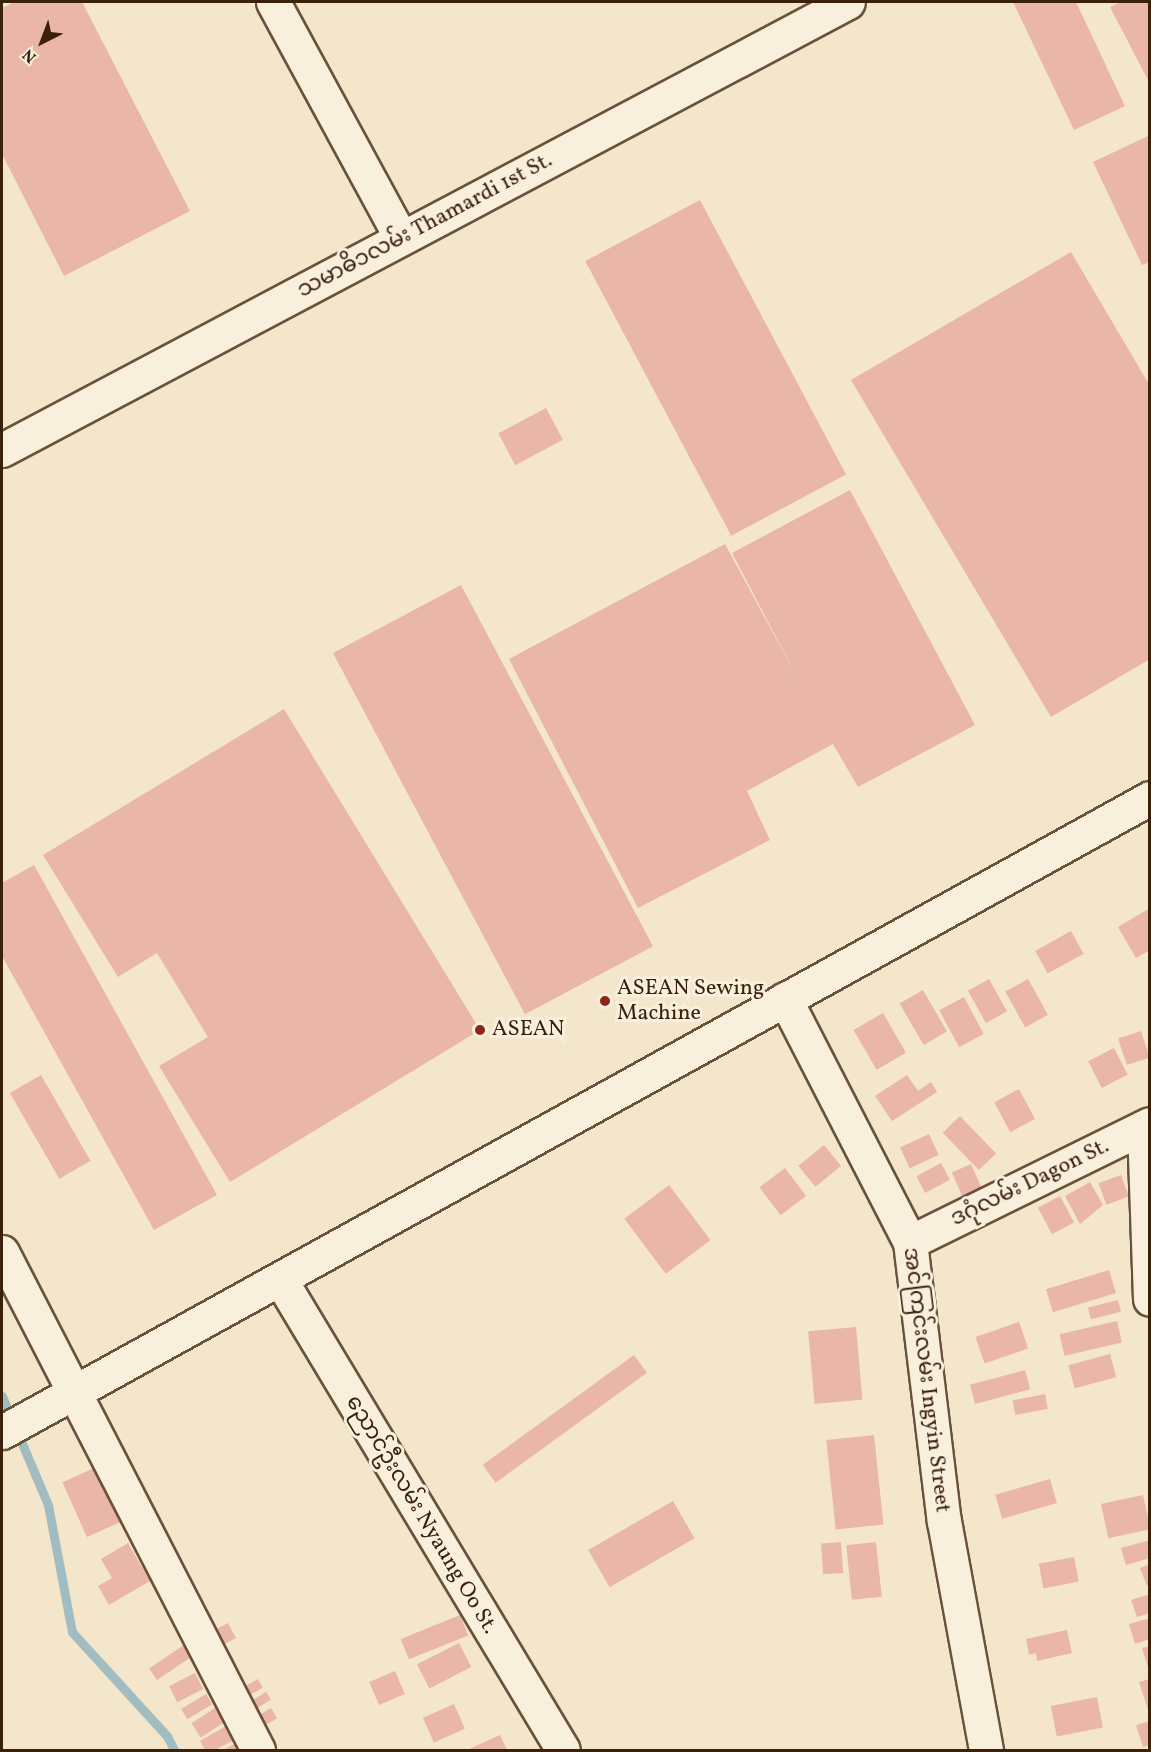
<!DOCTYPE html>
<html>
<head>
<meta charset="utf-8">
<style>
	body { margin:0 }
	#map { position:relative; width:1151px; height:1752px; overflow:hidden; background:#f4e6ca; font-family:Vollkorn,"Noto Sans Myanmar",serif }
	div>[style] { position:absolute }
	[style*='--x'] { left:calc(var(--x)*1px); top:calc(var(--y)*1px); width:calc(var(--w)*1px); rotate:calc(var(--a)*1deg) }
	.stream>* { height:9px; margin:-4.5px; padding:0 4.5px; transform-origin:4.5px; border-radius:4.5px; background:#a1bdc2 }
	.building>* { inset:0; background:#eab6a7; transform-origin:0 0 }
	.roads { filter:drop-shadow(2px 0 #6a523a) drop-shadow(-2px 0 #6a523a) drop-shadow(0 2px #6a523a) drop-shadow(0 -2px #6a523a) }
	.minor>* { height:33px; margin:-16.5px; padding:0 16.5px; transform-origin:16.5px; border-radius:16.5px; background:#f8efdd }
	.dots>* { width:16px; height:16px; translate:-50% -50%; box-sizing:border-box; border:3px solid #f8efdd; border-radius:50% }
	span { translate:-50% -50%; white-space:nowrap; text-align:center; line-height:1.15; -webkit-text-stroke:6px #f8efdd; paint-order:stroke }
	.street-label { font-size:22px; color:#3c210a }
	.poi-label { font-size:22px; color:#3c210a }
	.left { translate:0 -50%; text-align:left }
	.frame { position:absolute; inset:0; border:3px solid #3c210a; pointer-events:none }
	.north { position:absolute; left:12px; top:12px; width:60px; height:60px; -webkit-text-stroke:4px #f8efdd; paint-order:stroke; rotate:222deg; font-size:16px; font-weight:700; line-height:24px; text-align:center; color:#3c210a }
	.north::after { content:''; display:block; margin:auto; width:21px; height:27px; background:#3c210a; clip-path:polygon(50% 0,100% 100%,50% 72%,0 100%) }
</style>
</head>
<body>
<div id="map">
	<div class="stream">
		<div style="--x:2;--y:1396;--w:118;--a:67.1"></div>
		<div style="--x:48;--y:1505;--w:129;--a:79.3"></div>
		<div style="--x:72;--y:1632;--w:141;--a:47.6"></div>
		<div style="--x:167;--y:1736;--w:16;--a:63"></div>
	</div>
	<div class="building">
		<div style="clip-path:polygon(14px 2px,82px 2px,190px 211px,64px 276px,2px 154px,2px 8px)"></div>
		<div style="clip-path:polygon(1013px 2px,1076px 2px,1125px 106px,1074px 130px)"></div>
		<div style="clip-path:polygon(1121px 2px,1150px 2px,1150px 84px,1110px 7px)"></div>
		<div style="clip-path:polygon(1148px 136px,1150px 262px,1142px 265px,1093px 162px)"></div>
		<div style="left:700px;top:200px;width:311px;height:130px;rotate:62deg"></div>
		<div style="clip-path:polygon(1071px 252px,1150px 386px,1150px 659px,1051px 717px,851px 380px)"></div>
		<div style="left:546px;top:408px;width:36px;height:54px;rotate:62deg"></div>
		<div style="clip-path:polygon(850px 490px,975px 725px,858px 787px,833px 744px,747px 791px,770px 840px,638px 908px,509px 659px,725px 544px,798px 679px,732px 553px)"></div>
		<div style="left:461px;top:585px;width:409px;height:145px;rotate:62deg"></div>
		<div style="clip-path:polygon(284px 709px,480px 1030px,230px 1182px,159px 1066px,208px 1037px,157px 953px,118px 977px,43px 855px)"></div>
		<div style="clip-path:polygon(34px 865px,217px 1195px,154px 1230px,2px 956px,2px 883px)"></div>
		<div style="clip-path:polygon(1150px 908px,1150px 950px,1136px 958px,1118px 927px)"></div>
		<div style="left:1071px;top:931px;width:26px;height:41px;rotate:61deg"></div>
		<div style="left:989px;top:979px;width:37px;height:24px;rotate:61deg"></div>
		<div style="left:1028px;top:979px;width:41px;height:26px;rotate:61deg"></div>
		<div style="left:923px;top:990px;width:48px;height:27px;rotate:60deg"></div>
		<div style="left:964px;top:997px;width:42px;height:28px;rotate:62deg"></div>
		<div style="left:883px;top:1013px;width:46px;height:34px;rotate:60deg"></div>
		<div style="left:1141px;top:1031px;width:28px;height:24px;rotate:72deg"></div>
		<div style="left:1114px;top:1048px;width:30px;height:29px;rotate:63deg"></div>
		<div style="left:41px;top:1075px;width:99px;height:36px;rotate:60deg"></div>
		<div style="clip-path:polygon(907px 1075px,918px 1091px,931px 1082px,937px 1092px,892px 1121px,875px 1096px)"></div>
		<div style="left:1019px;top:1089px;width:34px;height:28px;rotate:62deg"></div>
		<div style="left:960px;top:1116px;width:52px;height:24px;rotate:46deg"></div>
		<div style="left:929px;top:1134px;width:23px;height:32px;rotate:65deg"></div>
		<div style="left:824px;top:1145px;width:27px;height:33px;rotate:51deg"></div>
		<div style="left:941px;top:1163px;width:19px;height:28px;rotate:62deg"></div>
		<div style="left:971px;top:1164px;width:32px;height:21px;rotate:66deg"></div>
		<div style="left:785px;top:1168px;width:35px;height:32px;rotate:53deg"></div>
		<div style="left:1121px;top:1175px;width:23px;height:24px;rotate:70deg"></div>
		<div style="clip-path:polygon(1090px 1182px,1103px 1205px,1080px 1224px,1065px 1196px)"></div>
		<div style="left:669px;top:1185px;width:69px;height:56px;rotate:53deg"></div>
		<div style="left:1060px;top:1196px;width:30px;height:25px;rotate:62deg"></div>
		<div style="left:1109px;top:1270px;width:24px;height:66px;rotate:73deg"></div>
		<div style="left:1118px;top:1300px;width:12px;height:31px;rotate:76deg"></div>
		<div style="left:1117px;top:1321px;width:22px;height:59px;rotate:77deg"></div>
		<div style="left:1019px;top:1322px;width:28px;height:46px;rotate:71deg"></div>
		<div style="left:856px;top:1327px;width:73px;height:48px;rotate:85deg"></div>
		<div style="left:1110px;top:1354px;width:24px;height:43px;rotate:75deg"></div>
		<div style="left:634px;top:1355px;width:22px;height:187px;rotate:54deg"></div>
		<div style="left:1025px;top:1370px;width:20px;height:57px;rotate:75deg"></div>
		<div style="left:1045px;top:1394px;width:15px;height:33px;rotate:79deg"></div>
		<div style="left:874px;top:1435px;width:90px;height:48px;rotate:84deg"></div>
		<div style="left:99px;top:1466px;width:60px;height:40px;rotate:66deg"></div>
		<div style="left:1050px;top:1479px;width:25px;height:57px;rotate:74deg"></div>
		<div style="left:1143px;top:1495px;width:35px;height:43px;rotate:78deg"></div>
		<div style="left:673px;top:1501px;width:43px;height:98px;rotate:60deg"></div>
		<div style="clip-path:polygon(1150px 1540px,1150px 1558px,1126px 1565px,1121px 1548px)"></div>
		<div style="left:841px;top:1542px;width:31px;height:20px;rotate:86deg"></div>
		<div style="left:876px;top:1542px;width:55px;height:30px;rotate:84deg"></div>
		<div style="clip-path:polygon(128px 1543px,150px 1581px,109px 1605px,98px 1586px,112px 1578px,101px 1559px)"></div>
		<div style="left:1074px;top:1557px;width:25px;height:36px;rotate:79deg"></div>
		<div style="clip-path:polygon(1150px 1564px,1150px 1585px,1147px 1586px,1140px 1568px)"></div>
		<div style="clip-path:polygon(1150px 1594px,1150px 1613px,1137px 1617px,1131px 1600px)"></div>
		<div style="left:460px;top:1615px;width:22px;height:64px;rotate:68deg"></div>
		<div style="clip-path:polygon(1150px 1618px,1150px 1639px,1135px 1644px,1129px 1624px)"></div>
		<div style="left:228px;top:1623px;width:17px;height:25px;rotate:62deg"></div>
		<div style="clip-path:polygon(1067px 1630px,1072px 1653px,1037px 1661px,1036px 1653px,1029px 1655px,1026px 1639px)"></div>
		<div style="left:459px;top:1643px;width:27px;height:47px;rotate:63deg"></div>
		<div style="left:184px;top:1645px;width:14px;height:42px;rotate:56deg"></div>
		<div style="clip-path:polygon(1150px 1646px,1150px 1671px,1149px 1671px,1142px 1648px)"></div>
		<div style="left:395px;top:1671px;width:25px;height:28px;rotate:67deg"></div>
		<div style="left:195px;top:1673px;width:18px;height:29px;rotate:63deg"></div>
		<div style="left:258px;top:1679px;width:10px;height:24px;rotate:61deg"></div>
		<div style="clip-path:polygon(1150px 1679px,1150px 1713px,1149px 1713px,1139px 1682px)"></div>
		<div style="left:266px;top:1692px;width:9px;height:20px;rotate:58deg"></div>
		<div style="left:206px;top:1694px;width:12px;height:29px;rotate:59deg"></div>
		<div style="left:1097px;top:1697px;width:31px;height:47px;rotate:79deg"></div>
		<div style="left:454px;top:1704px;width:27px;height:34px;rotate:66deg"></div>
		<div style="left:215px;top:1708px;width:17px;height:28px;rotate:57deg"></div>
		<div style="left:271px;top:1708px;width:12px;height:19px;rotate:59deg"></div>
		<div style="clip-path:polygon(1150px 1721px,1150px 1745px,1143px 1747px,1136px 1725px)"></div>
		<div style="clip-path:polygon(226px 1726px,234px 1740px,215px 1750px,205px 1750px,200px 1741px)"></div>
		<div style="clip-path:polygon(500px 1735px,507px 1750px,467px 1750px)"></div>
		<div style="clip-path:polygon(238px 1742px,242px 1750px,223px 1750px)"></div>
	</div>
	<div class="roads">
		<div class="minor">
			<div style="--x:273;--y:2;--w:268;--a:61.5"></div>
			<div style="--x:2;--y:450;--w:957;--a:-27.9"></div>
			<div style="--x:785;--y:999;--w:273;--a:62.8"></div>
			<div style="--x:910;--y:1242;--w:281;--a:83.1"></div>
			<div style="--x:944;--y:1521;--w:233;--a:79.6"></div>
			<div style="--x:1144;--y:1127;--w:172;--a:88"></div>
			<div style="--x:910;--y:1242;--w:267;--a:-26.2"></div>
			<div style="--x:2;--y:1252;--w:560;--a:62.79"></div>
			<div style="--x:280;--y:1279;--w:549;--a:59"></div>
			<div style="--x:2;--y:1432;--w:1311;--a:-28.91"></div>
		</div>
	</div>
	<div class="dots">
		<div style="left:605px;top:1001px;background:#8f2418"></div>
		<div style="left:480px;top:1030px;background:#8f2418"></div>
	</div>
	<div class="street-label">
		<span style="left:425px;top:226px;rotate:-28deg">သမာဓိ၁လမ်း Thamardi 1st St.</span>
		<span style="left:1030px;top:1183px;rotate:-26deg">ဒဂုံလမ်း Dagon St.</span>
		<span style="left:926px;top:1380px;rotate:83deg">အင်ကြင်းလမ်း Ingyin Street</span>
		<span style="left:421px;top:1515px;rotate:59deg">ညောင်ဦးလမ်း Nyaung Oo St.</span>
	</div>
	<div class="poi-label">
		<span class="left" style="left:617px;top:1001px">ASEAN Sewing<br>Machine</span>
		<span class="left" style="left:492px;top:1030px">ASEAN</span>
	</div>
	<div class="frame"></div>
	<div class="north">N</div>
</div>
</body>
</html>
